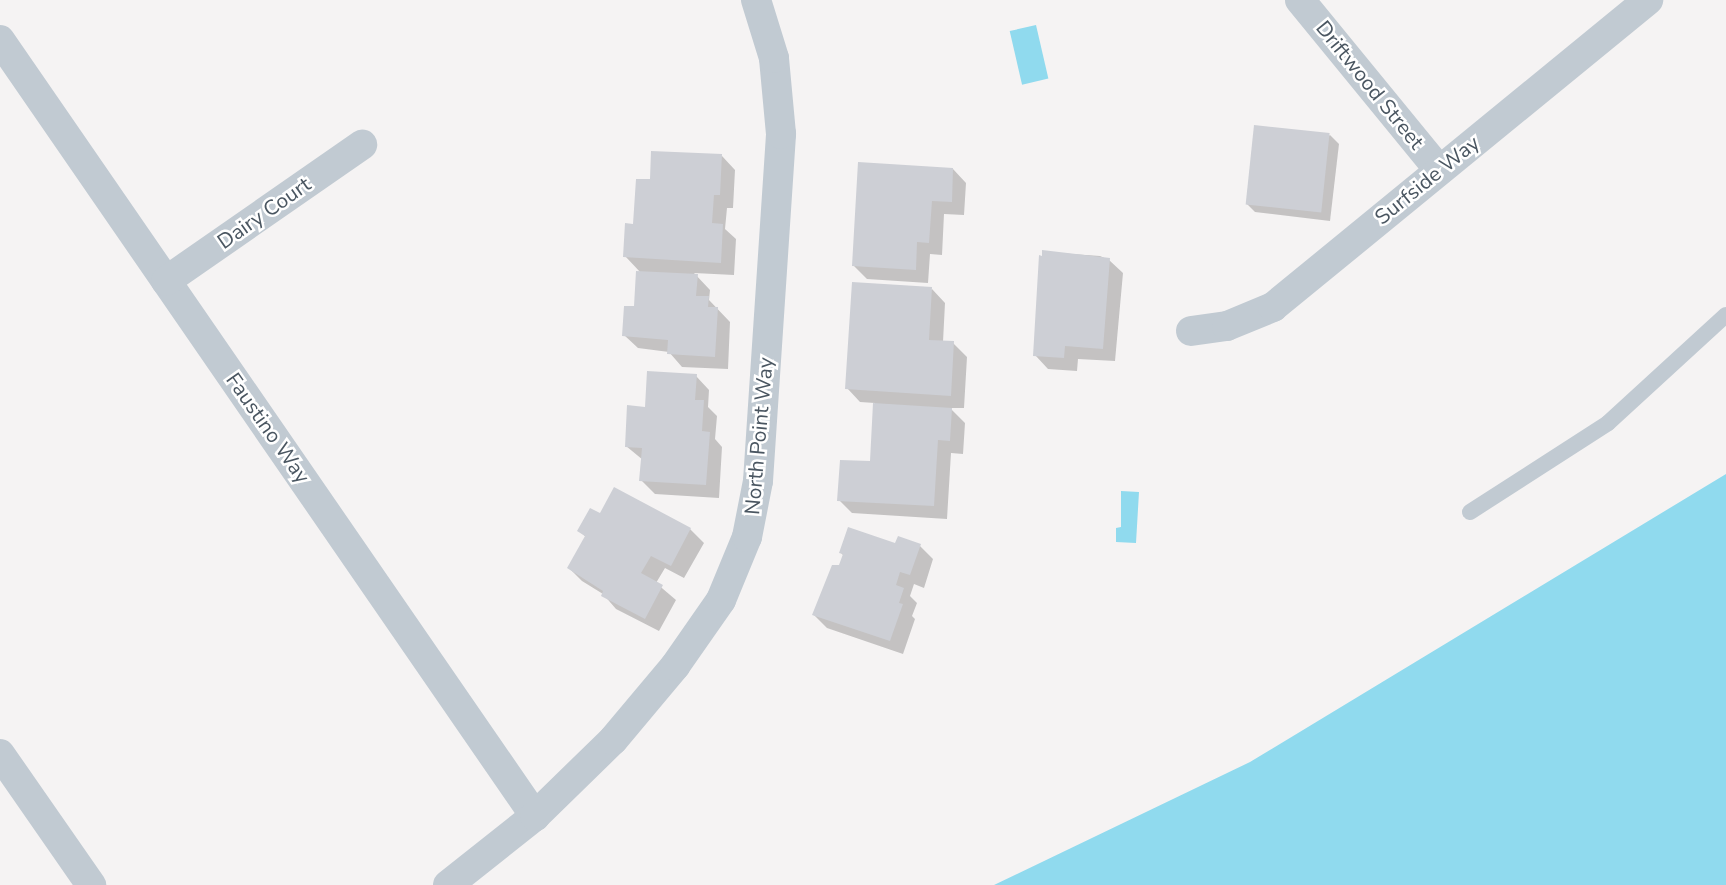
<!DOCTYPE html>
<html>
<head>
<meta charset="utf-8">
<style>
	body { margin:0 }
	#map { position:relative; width:1726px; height:885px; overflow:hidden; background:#f5f3f3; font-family:"Nunito Sans",sans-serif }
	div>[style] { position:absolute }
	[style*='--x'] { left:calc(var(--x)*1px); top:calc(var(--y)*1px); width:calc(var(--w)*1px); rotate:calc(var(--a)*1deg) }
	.water>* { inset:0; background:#90daee; transform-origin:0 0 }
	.shadow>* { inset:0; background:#0003 }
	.building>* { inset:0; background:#cdcfd5; transform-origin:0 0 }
	.service>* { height:16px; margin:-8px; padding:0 8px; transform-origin:8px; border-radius:8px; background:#c1cad2 }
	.minor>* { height:30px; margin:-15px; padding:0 15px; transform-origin:15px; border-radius:15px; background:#c1cad2 }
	span { translate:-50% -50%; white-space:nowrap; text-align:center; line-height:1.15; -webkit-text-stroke:5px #fff; paint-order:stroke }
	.street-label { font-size:21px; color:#4a5661 }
</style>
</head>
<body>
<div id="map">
	<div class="water">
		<div style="left:1036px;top:25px;width:55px;height:27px;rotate:77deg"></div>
		<div style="clip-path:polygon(1726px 474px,1726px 885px,994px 885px,1250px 762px)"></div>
		<div style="clip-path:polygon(1121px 491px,1139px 492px,1136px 543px,1116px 542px,1116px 528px,1121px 527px)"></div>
	</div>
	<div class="shadow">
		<div style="clip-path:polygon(1330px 135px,1339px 144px,1330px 221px,1255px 212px,1246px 203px)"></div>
		<div style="clip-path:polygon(722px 156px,735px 170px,733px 208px,727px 208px,725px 229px,736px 239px,734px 275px,694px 273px,710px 290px,709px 300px,730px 322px,728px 369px,682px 367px,669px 352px,638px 348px,624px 335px,636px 308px,641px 273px,625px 256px,651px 181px)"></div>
		<div style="clip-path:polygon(953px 169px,966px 183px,964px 215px,944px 214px,942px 255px,930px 254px,928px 283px,867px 279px,854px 266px)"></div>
		<div style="clip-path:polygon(1044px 252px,1100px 256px,1109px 260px,1123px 273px,1115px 361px,1078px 359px,1077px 371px,1048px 369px,1035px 355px)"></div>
		<div style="clip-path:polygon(932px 289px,945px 303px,943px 342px,953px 343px,967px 357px,964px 408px,950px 408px,965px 423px,963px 454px,951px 453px,947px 519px,852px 513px,839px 500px,872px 463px,875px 403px,860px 402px,847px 388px)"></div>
		<div style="clip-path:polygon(696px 376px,709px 390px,708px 407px,717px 416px,715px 439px,722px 447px,719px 498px,655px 494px,641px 480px,643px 460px,626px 446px,646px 409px)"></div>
		<div style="clip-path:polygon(600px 516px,690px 529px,704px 543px,684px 578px,665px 568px,656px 583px,676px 600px,659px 631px,616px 609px,603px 594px,582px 581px,569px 568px,586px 537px,579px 531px)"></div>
		<div style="clip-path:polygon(896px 545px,920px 546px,933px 559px,924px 588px,914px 584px,910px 596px,917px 603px,912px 616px,915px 619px,903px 654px,827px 628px,814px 615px,841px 566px,844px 556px,841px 553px)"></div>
	</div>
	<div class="building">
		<div style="left:1254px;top:125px;width:76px;height:80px;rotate:6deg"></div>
		<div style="clip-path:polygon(651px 151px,722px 154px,720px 195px,714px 195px,712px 223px,723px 224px,721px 263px,623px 257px,625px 223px,633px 224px,636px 179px,650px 179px)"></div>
		<div style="clip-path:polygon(858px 162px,953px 168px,952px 202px,932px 201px,929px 243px,917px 242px,916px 270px,852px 266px)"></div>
		<div style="clip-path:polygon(1042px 250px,1110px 258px,1103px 349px,1065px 346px,1064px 358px,1033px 356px,1039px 255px,1042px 256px)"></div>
		<div style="clip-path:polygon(636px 271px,698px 274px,696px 296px,709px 296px,708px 307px,718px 307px,715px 357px,667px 354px,668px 340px,622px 336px,624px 306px,634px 306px)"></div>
		<div style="clip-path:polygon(852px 282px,932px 287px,929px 340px,954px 341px,951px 396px,845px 389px)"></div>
		<div style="clip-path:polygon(647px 371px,697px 374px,695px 400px,704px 400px,702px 431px,710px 432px,706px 485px,639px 481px,642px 448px,625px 447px,627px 405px,645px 407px)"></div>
		<div style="clip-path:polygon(873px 403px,952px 408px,950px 441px,938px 440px,934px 506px,837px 501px,840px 460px,870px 461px)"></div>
		<div style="clip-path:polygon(614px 487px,691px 528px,671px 566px,651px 556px,641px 573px,663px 585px,645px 619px,601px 596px,603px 591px,567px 568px,585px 536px,577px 531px,590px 508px,600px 513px)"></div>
		<div style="clip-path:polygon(848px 527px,895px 543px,898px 536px,921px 544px,910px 575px,900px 572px,896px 585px,904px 588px,899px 603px,903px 604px,890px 641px,812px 615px,832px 565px,839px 565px,843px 554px,839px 553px)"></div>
	</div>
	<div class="service">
		<div style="--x:1470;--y:512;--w:164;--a:-32.8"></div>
		<div style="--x:1608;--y:423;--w:160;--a:-42.5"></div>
	</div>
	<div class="minor">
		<div style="--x:1300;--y:0;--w:220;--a:50.7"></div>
		<div style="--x:0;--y:40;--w:943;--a:55.42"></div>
		<div style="--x:166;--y:281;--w:239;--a:-34.8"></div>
		<div style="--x:1191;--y:331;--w:36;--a:-8"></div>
		<div style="--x:1227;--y:326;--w:50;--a:-22.4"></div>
		<div style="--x:1273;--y:307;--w:485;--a:-39.3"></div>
		<div style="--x:0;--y:754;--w:160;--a:55.2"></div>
		<div style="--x:448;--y:885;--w:111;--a:-38.4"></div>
		<div style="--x:535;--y:816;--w:109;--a:-44.3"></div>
		<div style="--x:613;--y:740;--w:97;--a:-50"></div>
		<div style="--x:675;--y:666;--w:80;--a:-55.1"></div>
		<div style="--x:721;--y:600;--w:68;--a:-67.6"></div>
		<div style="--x:747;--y:537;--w:57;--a:-78.9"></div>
		<div style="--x:758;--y:481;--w:348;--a:-86.2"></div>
		<div style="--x:781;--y:134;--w:76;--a:-95.3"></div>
		<div style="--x:774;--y:58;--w:61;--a:-107.2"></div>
	</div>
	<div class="street-label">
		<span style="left:1370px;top:85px;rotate:51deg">Driftwood Street</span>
		<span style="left:1427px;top:180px;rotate:-39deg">Surfside Way</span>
		<span style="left:264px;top:213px;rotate:-35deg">Dairy Court</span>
		<span style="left:268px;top:428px;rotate:55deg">Faustino Way</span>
		<span style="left:759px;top:436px;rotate:-85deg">North Point Way</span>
	</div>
</div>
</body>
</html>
